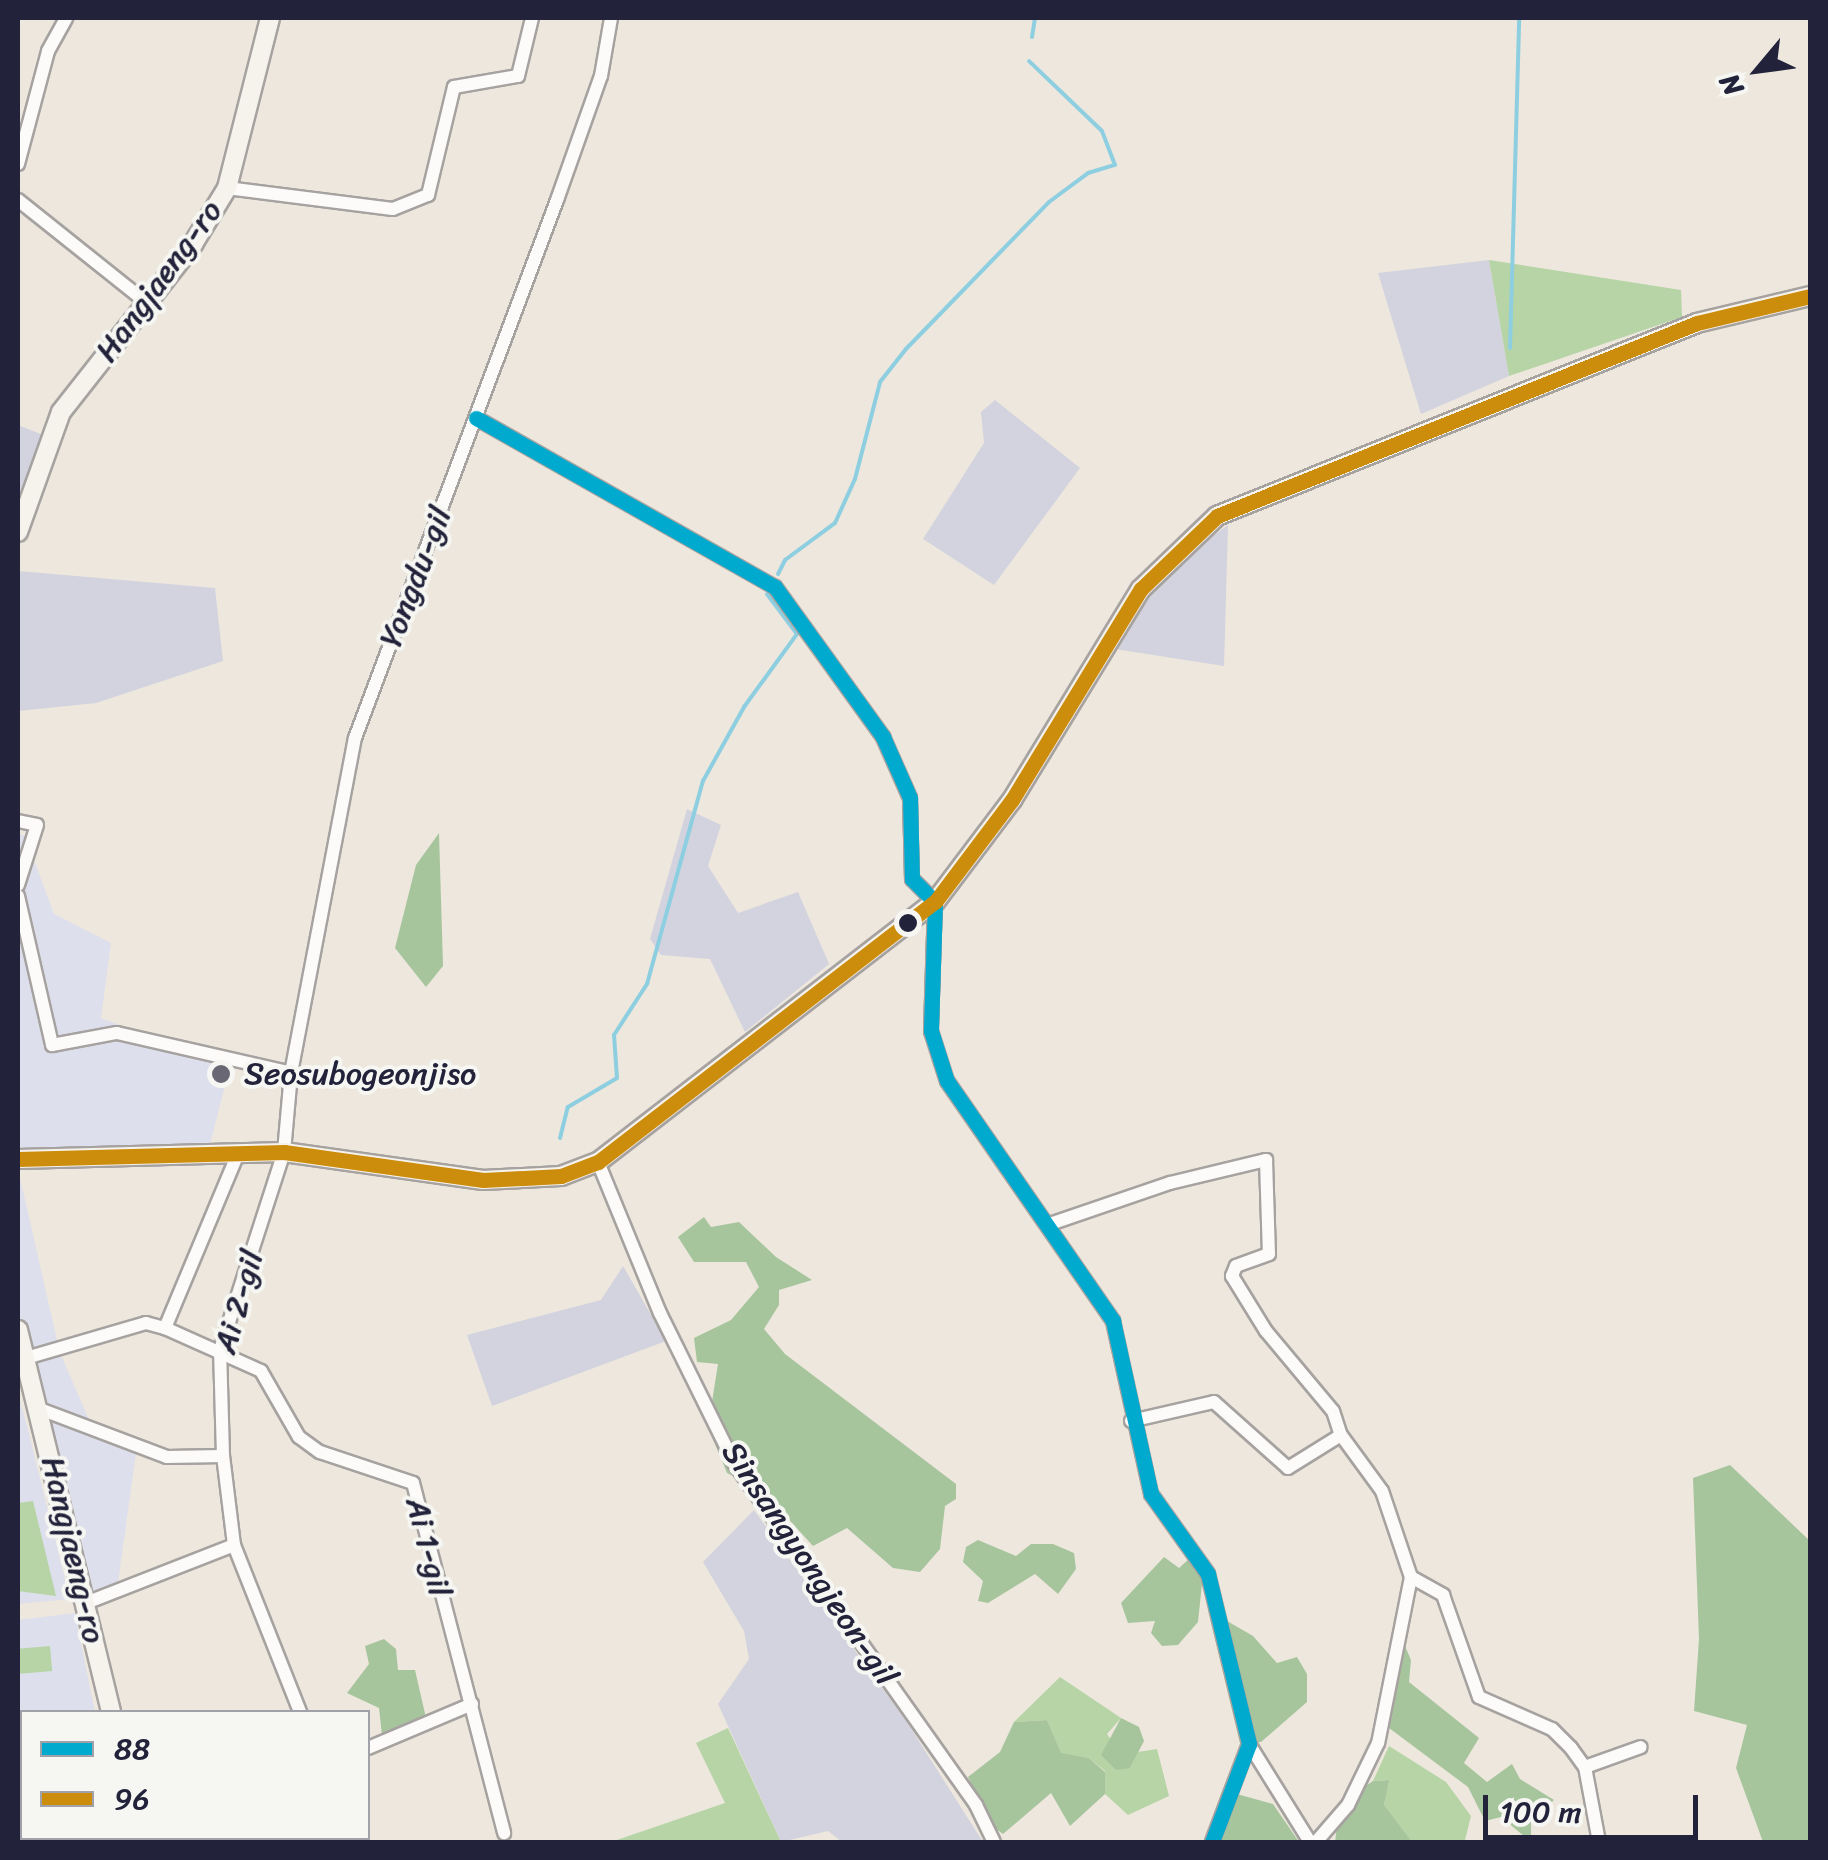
<!DOCTYPE html>
<html>
<head>
<meta charset="utf-8">
<style>
	body { margin:0 }
	#map { position:relative; width:1828px; height:1860px; overflow:hidden; background:#ede7dd; font-family:Sriracha,sans-serif }
	div>[style] { position:absolute }
	[style*='--x'] { left:calc(var(--x)*1px); top:calc(var(--y)*1px); width:calc(var(--w)*1px); rotate:calc(var(--a)*1deg) }
	.built>* { inset:0; background:#dedfec }
	.industrial>* { inset:0; background:#d2d3de }
	.green>* { inset:0; background:#b6d4a6; transform-origin:0 0 }
	.forest>* { inset:0; background:#a7c59d }
	.stream>* { height:4px; margin:-2px; padding:0 2px; transform-origin:2px; border-radius:2px; background:#8dcfe0 }
	.roads { filter:drop-shadow(2px 0 #a6a2a0) drop-shadow(-2px 0 #a6a2a0) drop-shadow(0 2px #a6a2a0) drop-shadow(0 -2px #a6a2a0) }
	.street>* { height:12px; margin:-6px; padding:0 6px; transform-origin:6px; border-radius:6px; background:#fcfbfa }
	.secondary>* { height:18px; margin:-9px; padding:0 9px; transform-origin:9px; border-radius:9px; background:#f6f2ec }
	.bus-1>* { height:15px; margin:-7.5px; padding:0 7.5px; transform-origin:7.5px; border-radius:7.5px; background:#00a9ce }
	.bus-2>* { height:15px; margin:-7.5px; padding:0 7.5px; transform-origin:7.5px; border-radius:7.5px; background:#cc8c0c }
	.dots>* { width:28px; height:28px; translate:-50% -50%; box-sizing:border-box; border:5px solid #f6f6f2; border-radius:50% }
	span { translate:-50% -50%; white-space:nowrap; text-align:center; line-height:1.15; -webkit-text-stroke:8px #f6f6f2; paint-order:stroke }
	.street-label { font-size:32px; color:#22223b }
	.poi-label { font-size:32px; color:#22223b }
	.left { translate:0 -50%; text-align:left }
	.frame { position:absolute; inset:0; border:20px solid #22223b; pointer-events:none }
	.legend { position:absolute; left:20px; top:1710px; width:350px; height:130px; box-sizing:border-box; background:#f6f6f2; border:2px solid #a1a1a9; margin:0; padding:12px 18px; list-style:none; font-size:30px; color:#22223b }
	.legend li { display:flex; align-items:center; gap:20px; height:50px }
	.legend b { width:50px; border:2px solid #a1a1a9 }
	.north { position:absolute; left:1708px; top:20px; width:100px; height:100px; -webkit-text-stroke:8px #f6f6f2; paint-order:stroke; rotate:241deg; font-size:28px; font-weight:700; line-height:40px; text-align:center; color:#22223b }
	.north::after { content:''; display:block; margin:auto; width:35px; height:45px; background:#22223b; clip-path:polygon(50% 0,100% 100%,50% 72%,0 100%) }
	.scale { position:absolute; left:1483px; top:1795px; width:215px; height:45px; box-sizing:border-box; border:5px solid #22223b; border-top:0; padding-left:12px; font-size:30px; line-height:35px; white-space:nowrap; color:#22223b; -webkit-text-stroke:8px #f6f6f2; paint-order:stroke }
</style>
</head>
<body>
<div id="map">
	<div class="built">
		<div style="clip-path:polygon(18px 834px,25px 836px,54px 914px,111px 943px,101px 1018px,230px 1066px,210px 1144px,18px 1151px)"></div>
		<div style="clip-path:polygon(18px 1169px,60px 1353px,97px 1438px,136px 1453px,118px 1583px,93px 1591px,18px 1313px)"></div>
		<div style="clip-path:polygon(18px 1393px,27px 1426px,70px 1599px,18px 1604px)"></div>
		<div style="clip-path:polygon(75px 1613px,95px 1712px,22px 1712px,18px 1727px,18px 1620px)"></div>
	</div>
	<div class="industrial">
		<div style="clip-path:polygon(1489px 260px,1509px 376px,1421px 414px,1378px 273px)"></div>
		<div style="clip-path:polygon(995px 400px,1080px 468px,994px 585px,923px 539px,984px 443px,981px 412px)"></div>
		<div style="clip-path:polygon(18px 425px,43px 435px,18px 510px)"></div>
		<div style="clip-path:polygon(1228px 525px,1224px 666px,1115px 649px,1165px 571px)"></div>
		<div style="clip-path:polygon(18px 571px,215px 588px,223px 661px,96px 703px,18px 711px)"></div>
		<div style="clip-path:polygon(687px 809px,721px 825px,708px 866px,738px 913px,798px 892px,829px 964px,745px 1032px,710px 959px,661px 955px,650px 939px)"></div>
		<div style="clip-path:polygon(623px 1266px,666px 1341px,492px 1406px,467px 1335px,601px 1300px)"></div>
		<div style="clip-path:polygon(754px 1510px,908px 1724px,983px 1842px,842px 1842px,828px 1831px,781px 1842px,718px 1704px,749px 1659px,744px 1631px,703px 1562px)"></div>
	</div>
	<div class="green">
		<div style="clip-path:polygon(1489px 260px,1681px 290px,1682px 317px,1509px 376px)"></div>
		<div style="clip-path:polygon(33px 1501px,56px 1596px,18px 1591px,18px 1503px)"></div>
		<div style="left:50px;top:1646px;width:25px;height:32px;rotate:85deg"></div>
		<div style="clip-path:polygon(1060px 1677px,1121px 1718px,1107px 1734px,1130px 1768px,1138px 1752px,1157px 1749px,1169px 1796px,1128px 1815px,1105px 1794px,1105px 1771px,1089px 1758px,1061px 1754px,1047px 1720px,1014px 1722px)"></div>
		<div style="clip-path:polygon(728px 1728px,781px 1842px,611px 1842px,725px 1803px,696px 1743px)"></div>
		<div style="clip-path:polygon(1389px 1746px,1446px 1782px,1471px 1816px,1465px 1840px,1412px 1842px,1392px 1818px,1384px 1805px,1388px 1780px,1373px 1781px)"></div>
	</div>
	<div class="forest">
		<div style="clip-path:polygon(439px 833px,443px 966px,426px 987px,395px 948px,416px 865px)"></div>
		<div style="clip-path:polygon(704px 1217px,711px 1227px,739px 1222px,776px 1257px,812px 1280px,779px 1290px,779px 1305px,764px 1329px,785px 1354px,956px 1484px,956px 1499px,945px 1506px,940px 1549px,920px 1572px,893px 1568px,847px 1528px,813px 1546px,763px 1491px,727px 1473px,708px 1427px,718px 1364px,697px 1362px,694px 1338px,731px 1320px,759px 1287px,746px 1262px,694px 1262px,678px 1237px)"></div>
		<div style="clip-path:polygon(1730px 1465px,1810px 1541px,1810px 1842px,1763px 1842px,1736px 1768px,1747px 1725px,1694px 1711px,1699px 1639px,1693px 1478px)"></div>
		<div style="clip-path:polygon(978px 1540px,1016px 1556px,1031px 1544px,1053px 1544px,1074px 1553px,1076px 1569px,1058px 1594px,1035px 1574px,988px 1603px,978px 1601px,983px 1581px,963px 1562px,966px 1547px)"></div>
		<div style="clip-path:polygon(1164px 1557px,1179px 1568px,1189px 1559px,1203px 1574px,1198px 1622px,1178px 1645px,1162px 1646px,1151px 1633px,1155px 1621px,1128px 1623px,1121px 1603px)"></div>
		<div style="clip-path:polygon(1208px 1610px,1253px 1636px,1277px 1663px,1297px 1657px,1307px 1674px,1307px 1702px,1261px 1742px,1240px 1743px)"></div>
		<div style="clip-path:polygon(384px 1639px,396px 1649px,398px 1670px,415px 1670px,426px 1718px,382px 1735px,379px 1708px,347px 1693px,369px 1664px,365px 1646px)"></div>
		<div style="clip-path:polygon(1402px 1639px,1411px 1660px,1409px 1682px,1479px 1738px,1464px 1763px,1487px 1782px,1512px 1764px,1520px 1779px,1554px 1800px,1531px 1821px,1531px 1842px,1501px 1817px,1485px 1821px,1468px 1787px,1385px 1725px)"></div>
		<div style="clip-path:polygon(1121px 1718px,1139px 1727px,1144px 1741px,1130px 1768px,1116px 1770px,1101px 1755px)"></div>
		<div style="clip-path:polygon(1047px 1720px,1061px 1753px,1089px 1758px,1105px 1772px,1105px 1794px,1070px 1826px,1051px 1793px,1003px 1834px,991px 1825px,968px 1777px,1000px 1752px,1014px 1722px)"></div>
		<div style="clip-path:polygon(1389px 1780px,1384px 1805px,1412px 1842px,1335px 1842px,1340px 1803px,1373px 1781px)"></div>
		<div style="clip-path:polygon(1237px 1794px,1273px 1804px,1299px 1842px,1218px 1842px)"></div>
	</div>
	<div class="stream">
		<div style="--x:1032;--y:37;--w:19;--a:-81"></div>
		<div style="--x:1510;--y:348;--w:330;--a:-88.4"></div>
		<div style="--x:778;--y:574;--w:16;--a:-63"></div>
		<div style="--x:785;--y:560;--w:62;--a:-36.5"></div>
		<div style="--x:835;--y:523;--w:48;--a:-65.6"></div>
		<div style="--x:855;--y:479;--w:100;--a:-75.5"></div>
		<div style="--x:880;--y:382;--w:42;--a:-51.8"></div>
		<div style="--x:906;--y:349;--w:205;--a:-45.8"></div>
		<div style="--x:1049;--y:202;--w:49;--a:-36.6"></div>
		<div style="--x:1088;--y:173;--w:28;--a:-17"></div>
		<div style="--x:1115;--y:165;--w:36;--a:-111"></div>
		<div style="--x:1102;--y:131;--w:101;--a:-136.2"></div>
		<div style="--x:560;--y:1138;--w:32;--a:-76"></div>
		<div style="--x:568;--y:1107;--w:57;--a:-30.6"></div>
		<div style="--x:617;--y:1078;--w:43;--a:-94"></div>
		<div style="--x:614;--y:1035;--w:61;--a:-57.1"></div>
		<div style="--x:647;--y:984;--w:211;--a:-74.6"></div>
		<div style="--x:703;--y:781;--w:85;--a:-61"></div>
		<div style="--x:744;--y:707;--w:90;--a:-54"></div>
		<div style="--x:797;--y:634;--w:50;--a:-126.9"></div>
	</div>
	<div class="roads">
		<div class="street">
			<div style="--x:18;--y:164;--w:117;--a:-75.1"></div>
			<div style="--x:48;--y:51;--w:38;--a:-61"></div>
			<div style="--x:227;--y:188;--w:167;--a:7.2"></div>
			<div style="--x:393;--y:209;--w:38;--a:-22"></div>
			<div style="--x:428;--y:195;--w:111;--a:-76.5"></div>
			<div style="--x:454;--y:87;--w:65;--a:-9.8"></div>
			<div style="--x:518;--y:76;--w:60;--a:-76.4"></div>
			<div style="--x:18;--y:200;--w:165;--a:38.6"></div>
			<div style="--x:476;--y:418;--w:343;--a:29.5"></div>
			<div style="--x:775;--y:587;--w:185;--a:54.2"></div>
			<div style="--x:883;--y:737;--w:67;--a:66.1"></div>
			<div style="--x:910;--y:798;--w:81;--a:88.6"></div>
			<div style="--x:912;--y:879;--w:33;--a:45"></div>
			<div style="--x:935;--y:902;--w:129;--a:91.8"></div>
			<div style="--x:931;--y:1031;--w:52;--a:72.3"></div>
			<div style="--x:947;--y:1081;--w:292;--a:55.3"></div>
			<div style="--x:1113;--y:1321;--w:177;--a:77.6"></div>
			<div style="--x:1151;--y:1494;--w:98;--a:54.5"></div>
			<div style="--x:1208;--y:1574;--w:175;--a:76.4"></div>
			<div style="--x:1249;--y:1744;--w:105;--a:110.7"></div>
			<div style="--x:18;--y:821;--w:19;--a:12"></div>
			<div style="--x:37;--y:825;--w:63;--a:107.6"></div>
			<div style="--x:18;--y:896;--w:153;--a:77.1"></div>
			<div style="--x:52;--y:1045;--w:66;--a:-10.5"></div>
			<div style="--x:117;--y:1033;--w:179;--a:12.9"></div>
			<div style="--x:598;--y:1162;--w:163;--a:67.7"></div>
			<div style="--x:660;--y:1313;--w:167;--a:63.7"></div>
			<div style="--x:734;--y:1463;--w:419;--a:54.7"></div>
			<div style="--x:976;--y:1805;--w:41;--a:64.1"></div>
			<div style="--x:1050;--y:1224;--w:127;--a:-18.9"></div>
			<div style="--x:1170;--y:1183;--w:99;--a:-13.5"></div>
			<div style="--x:1266;--y:1160;--w:94;--a:88.2"></div>
			<div style="--x:1269;--y:1254;--w:35;--a:160"></div>
			<div style="--x:1236;--y:1266;--w:11;--a:112"></div>
			<div style="--x:1232;--y:1276;--w:65;--a:58.3"></div>
			<div style="--x:1266;--y:1331;--w:104;--a:50.1"></div>
			<div style="--x:1333;--y:1411;--w:25;--a:72"></div>
			<div style="--x:165;--y:1328;--w:192;--a:-67.3"></div>
			<div style="--x:26;--y:1358;--w:125;--a:-16.3"></div>
			<div style="--x:146;--y:1323;--w:20;--a:15"></div>
			<div style="--x:165;--y:1328;--w:105;--a:24.1"></div>
			<div style="--x:261;--y:1371;--w:76;--a:60.1"></div>
			<div style="--x:299;--y:1437;--w:26;--a:36"></div>
			<div style="--x:320;--y:1452;--w:98;--a:18.4"></div>
			<div style="--x:413;--y:1483;--w:362;--a:75.4"></div>
			<div style="--x:40;--y:1409;--w:136;--a:20.7"></div>
			<div style="--x:167;--y:1457;--w:56;--a:-1"></div>
			<div style="--x:1131;--y:1421;--w:85;--a:-12.9"></div>
			<div style="--x:1214;--y:1402;--w:99;--a:41.7"></div>
			<div style="--x:1288;--y:1468;--w:62;--a:-31.9"></div>
			<div style="--x:1341;--y:1435;--w:69;--a:53.8"></div>
			<div style="--x:1382;--y:1491;--w:91;--a:71.4"></div>
			<div style="--x:1411;--y:1577;--w:169;--a:101.2"></div>
			<div style="--x:1378;--y:1743;--w:69;--a:115.8"></div>
			<div style="--x:1348;--y:1805;--w:49;--a:130.9"></div>
			<div style="--x:234;--y:1545;--w:180;--a:68.4"></div>
			<div style="--x:1411;--y:1577;--w:37;--a:29"></div>
			<div style="--x:1443;--y:1595;--w:108;--a:70.6"></div>
			<div style="--x:1479;--y:1697;--w:80;--a:23.7"></div>
			<div style="--x:1552;--y:1729;--w:27;--a:45"></div>
			<div style="--x:1571;--y:1748;--w:24;--a:54"></div>
			<div style="--x:1585;--y:1767;--w:76;--a:79.4"></div>
			<div style="--x:86;--y:1603;--w:159;--a:-21.4"></div>
			<div style="--x:234;--y:1545;--w:90;--a:-97"></div>
			<div style="--x:223;--y:1456;--w:106;--a:-91.6"></div>
			<div style="--x:220;--y:1350;--w:208;--a:-72.1"></div>
			<div style="--x:284;--y:1152;--w:79;--a:-84.9"></div>
			<div style="--x:291;--y:1073;--w:341;--a:-79.2"></div>
			<div style="--x:355;--y:738;--w:575;--a:-69.42"></div>
			<div style="--x:557;--y:200;--w:132;--a:-70.5"></div>
			<div style="--x:601;--y:76;--w:59;--a:-80.2"></div>
			<div style="--x:18;--y:1732;--w:4;--a:14"></div>
			<div style="--x:1249;--y:1744;--w:115;--a:58.1"></div>
			<div style="--x:368;--y:1748;--w:113;--a:-22.9"></div>
			<div style="--x:1585;--y:1767;--w:59;--a:-19.7"></div>
		</div>
		<div class="secondary">
			<div style="--x:18;--y:532;--w:127;--a:-70.3"></div>
			<div style="--x:61;--y:412;--w:214;--a:-51.8"></div>
			<div style="--x:193;--y:244;--w:66;--a:-58.7"></div>
			<div style="--x:227;--y:188;--w:175;--a:-75.8"></div>
			<div style="--x:18;--y:1159;--w:266;--a:-1.5"></div>
			<div style="--x:284;--y:1152;--w:201;--a:8"></div>
			<div style="--x:483;--y:1180;--w:78;--a:-2.9"></div>
			<div style="--x:561;--y:1176;--w:40;--a:-21"></div>
			<div style="--x:598;--y:1162;--w:426;--a:-37.7"></div>
			<div style="--x:935;--y:902;--w:128;--a:-53"></div>
			<div style="--x:1012;--y:800;--w:247;--a:-58.6"></div>
			<div style="--x:1141;--y:589;--w:105;--a:-43.8"></div>
			<div style="--x:1217;--y:516;--w:517;--a:-21.9"></div>
			<div style="--x:1697;--y:323;--w:116;--a:-13.4"></div>
			<div style="--x:18;--y:1330;--w:393;--a:76.3"></div>
			<div style="--x:139;--y:1838;--w:4;--a:76"></div>
		</div>
	</div>
	<div class="bus-1">
		<div style="--x:476;--y:418;--w:343;--a:29.5"></div>
		<div style="--x:775;--y:587;--w:185;--a:54.2"></div>
		<div style="--x:883;--y:737;--w:67;--a:66.1"></div>
		<div style="--x:910;--y:798;--w:81;--a:88.6"></div>
		<div style="--x:912;--y:879;--w:33;--a:45"></div>
		<div style="--x:935;--y:902;--w:129;--a:91.8"></div>
		<div style="--x:931;--y:1031;--w:52;--a:72.3"></div>
		<div style="--x:947;--y:1081;--w:292;--a:55.3"></div>
		<div style="--x:1113;--y:1321;--w:177;--a:77.6"></div>
		<div style="--x:1151;--y:1494;--w:98;--a:54.5"></div>
		<div style="--x:1208;--y:1574;--w:175;--a:76.4"></div>
		<div style="--x:1249;--y:1744;--w:105;--a:110.7"></div>
	</div>
	<div class="bus-2">
		<div style="--x:18;--y:1159;--w:266;--a:-1.5"></div>
		<div style="--x:284;--y:1152;--w:201;--a:8"></div>
		<div style="--x:483;--y:1180;--w:78;--a:-2.9"></div>
		<div style="--x:561;--y:1176;--w:40;--a:-21"></div>
		<div style="--x:598;--y:1162;--w:426;--a:-37.7"></div>
		<div style="--x:935;--y:902;--w:128;--a:-53"></div>
		<div style="--x:1012;--y:800;--w:247;--a:-58.6"></div>
		<div style="--x:1141;--y:589;--w:105;--a:-43.8"></div>
		<div style="--x:1217;--y:516;--w:517;--a:-21.9"></div>
		<div style="--x:1697;--y:323;--w:116;--a:-13.4"></div>
	</div>
	<div class="dots">
		<div style="left:908px;top:923px;background:#22223b"></div>
		<div style="left:221px;top:1074px;background:#696774"></div>
	</div>
	<div class="street-label">
		<span style="left:159px;top:281px;rotate:-54deg">Hangjaeng-ro</span>
		<span style="left:416px;top:577px;rotate:-69deg">Yongdu-gil</span>
		<span style="left:239px;top:1302px;rotate:-74deg">Ai 2-gil</span>
		<span style="left:428px;top:1547px;rotate:76deg">Ai 1-gil</span>
		<span style="left:73px;top:1550px;rotate:77deg">Hangjaeng-ro</span>
		<span style="left:809px;top:1564px;rotate:56deg">Sinsangyongjeon-gil</span>
	</div>
	<div class="poi-label">
		<span class="left" style="left:244px;top:1074px">Seosubogeonjiso</span>
	</div>
	<div class="frame"></div>
	<ul class="legend">
	<li><b style="height:12px;background:#00a9ce"></b>88</li>
	<li><b style="height:12px;background:#cc8c0c"></b>96</li>
	</ul>
	<div class="north">N</div>
	<div class="scale">100 m</div>
</div>
</body>
</html>
